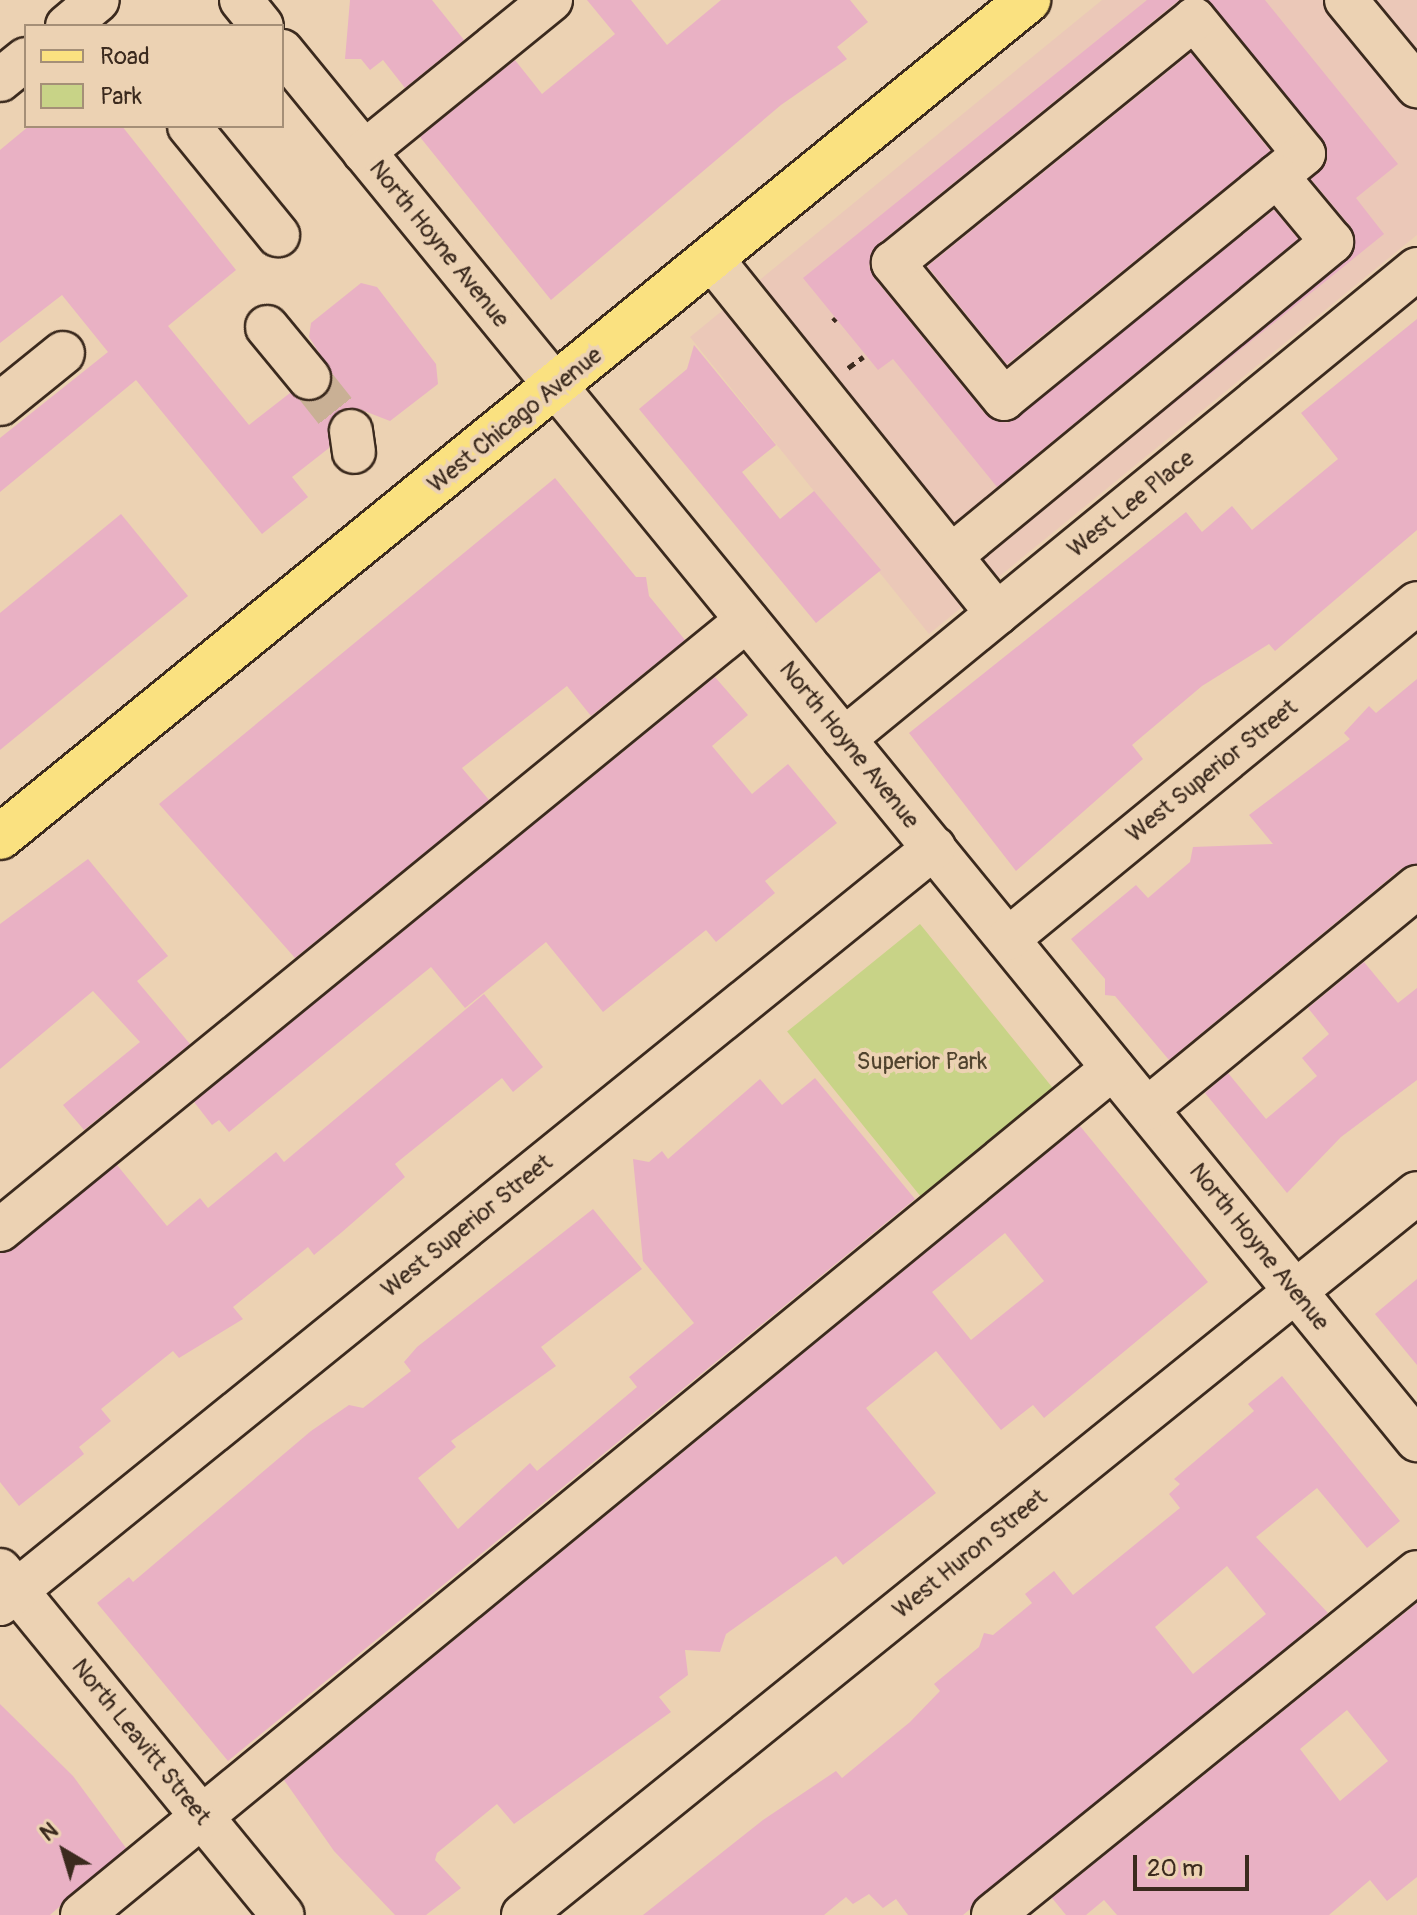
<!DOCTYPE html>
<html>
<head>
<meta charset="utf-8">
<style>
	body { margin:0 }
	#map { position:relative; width:1417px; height:1915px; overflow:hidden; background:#ecd2b3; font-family:Pangolin,sans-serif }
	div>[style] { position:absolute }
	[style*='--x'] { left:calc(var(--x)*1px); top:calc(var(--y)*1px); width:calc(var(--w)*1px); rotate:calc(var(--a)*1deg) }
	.built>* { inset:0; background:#ebc8b8 }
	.green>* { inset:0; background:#c8d387; transform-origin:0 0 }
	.building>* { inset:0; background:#e9b1c4; transform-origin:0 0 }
	.minor-tunnel>* { height:42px; margin-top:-21px; transform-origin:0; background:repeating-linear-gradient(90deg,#c9b095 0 42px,transparent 0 63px) }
	.path>* { height:5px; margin-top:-2.5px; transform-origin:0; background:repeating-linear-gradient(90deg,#3b2a1e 0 8px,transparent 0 14px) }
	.roads { filter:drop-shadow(2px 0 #3b2a1e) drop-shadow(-2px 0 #3b2a1e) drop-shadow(0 2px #3b2a1e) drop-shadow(0 -2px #3b2a1e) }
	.minor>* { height:42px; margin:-21px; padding:0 21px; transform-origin:21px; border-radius:21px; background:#ecd2b3 }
	.major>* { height:44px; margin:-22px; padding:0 22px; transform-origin:22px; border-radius:22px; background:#fae180 }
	span { translate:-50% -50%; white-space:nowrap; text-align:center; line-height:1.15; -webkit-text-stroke:8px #ecd2b3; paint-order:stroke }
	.street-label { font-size:24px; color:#3b2a1e }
	.park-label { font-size:24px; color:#50432e }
	.legend { position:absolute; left:24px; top:24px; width:260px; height:104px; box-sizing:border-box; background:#ecd2b3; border:2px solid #a58f77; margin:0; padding:10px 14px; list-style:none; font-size:24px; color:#3b2a1e }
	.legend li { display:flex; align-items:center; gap:16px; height:40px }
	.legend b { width:40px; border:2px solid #a58f77 }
	.north { position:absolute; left:24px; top:1811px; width:80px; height:80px; -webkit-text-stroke:6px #ecd2b3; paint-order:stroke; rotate:322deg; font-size:22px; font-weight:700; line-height:32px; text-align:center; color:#3b2a1e }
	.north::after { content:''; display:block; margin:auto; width:28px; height:36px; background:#3b2a1e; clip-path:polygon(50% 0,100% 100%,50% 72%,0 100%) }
	.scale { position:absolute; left:1133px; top:1855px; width:116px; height:36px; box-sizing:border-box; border:4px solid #3b2a1e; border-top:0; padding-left:10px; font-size:24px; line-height:28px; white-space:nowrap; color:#3b2a1e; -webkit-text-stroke:6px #ecd2b3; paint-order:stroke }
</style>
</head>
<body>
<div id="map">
	<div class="built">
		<div style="clip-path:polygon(1102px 0,1417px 0,1417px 235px,929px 634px,690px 337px)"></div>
	</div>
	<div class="green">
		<div style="left:920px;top:924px;width:218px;height:171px;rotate:51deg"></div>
	</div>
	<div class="building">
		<div style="clip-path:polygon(350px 0,432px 0,464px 40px,405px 88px,383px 60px,370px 70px,361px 59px,345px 59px)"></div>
		<div style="clip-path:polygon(587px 0,631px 0,667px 45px,721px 0,850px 0,868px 22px,837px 47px,847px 59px,781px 105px,551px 300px,420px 137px,515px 60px,542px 94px,615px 34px)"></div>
		<div style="clip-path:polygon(1147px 0,1179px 0,878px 244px,869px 266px,874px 278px,985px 414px,1007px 423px,1274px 210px,1298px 239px,997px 487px,893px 359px,878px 370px,803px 278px)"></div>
		<div style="clip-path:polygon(1207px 0,1265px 0,1398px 164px,1356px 198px,1384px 234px,1151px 422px,1355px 250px,1351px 227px,1311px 179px,1327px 162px,1323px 140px)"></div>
		<div style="left:1191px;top:53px;width:126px;height:339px;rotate:51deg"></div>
		<div style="clip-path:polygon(29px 126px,122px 126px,236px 270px,168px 326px,249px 425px,290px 393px,312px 402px,325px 396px,332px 373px,309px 337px,311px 323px,361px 283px,377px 287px,436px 364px,438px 384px,390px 421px,359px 409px,336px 413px,329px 448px,292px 477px,308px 497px,262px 534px,136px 380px,0 492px,0 438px,108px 352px,62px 295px,0 343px,0 150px)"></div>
		<div style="clip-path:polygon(1417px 319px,1417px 530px,1275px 651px,1269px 644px,1202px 686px,1132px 745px,1143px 759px,1016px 871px,909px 733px,1186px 512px,1202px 532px,1232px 506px,1252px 530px,1338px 459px,1301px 413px)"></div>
		<div style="clip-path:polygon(694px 345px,776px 445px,742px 472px,780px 519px,814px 491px,881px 570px,816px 623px,639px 409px,687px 369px)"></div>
		<div style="clip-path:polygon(555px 478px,636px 577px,646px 577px,649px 596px,685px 640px,591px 716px,567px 686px,462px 768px,489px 800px,295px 958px,159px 804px)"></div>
		<div style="clip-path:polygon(121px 514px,188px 596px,0 750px,0 613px)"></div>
		<div style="clip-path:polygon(715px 677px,748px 715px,712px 746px,752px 794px,788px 764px,837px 823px,765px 881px,775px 893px,716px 942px,706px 930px,603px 1012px,546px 942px,465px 1008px,431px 967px,229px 1132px,219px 1120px,212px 1125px,194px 1102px)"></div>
		<div style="clip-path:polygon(1417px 679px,1417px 864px,1402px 868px,1169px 1060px,1115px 996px,1105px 995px,1105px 979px,1071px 939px,1136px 885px,1148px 898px,1190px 862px,1193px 847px,1273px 844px,1249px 815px,1350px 739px,1344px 733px,1369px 706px,1376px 713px)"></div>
		<div style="clip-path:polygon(88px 859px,168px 956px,137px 981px,190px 1044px,84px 1130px,63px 1105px,140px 1042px,93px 991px,0 1069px,0 924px)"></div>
		<div style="clip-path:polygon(1364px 962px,1398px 1003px,1417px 988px,1417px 1080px,1341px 1137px,1287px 1193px,1205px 1093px,1228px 1073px,1266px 1119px,1317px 1076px,1302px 1058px,1329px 1034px,1308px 1008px)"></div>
		<div style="clip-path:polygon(484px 994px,543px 1067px,513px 1092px,502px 1078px,395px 1164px,405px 1177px,342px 1232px,314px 1255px,308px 1247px,233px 1307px,243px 1319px,179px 1358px,173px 1351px,101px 1409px,111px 1421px,79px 1447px,84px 1454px,19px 1506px,0 1482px,0 1253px,117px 1165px,167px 1226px,200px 1198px,208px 1208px,276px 1152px,284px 1162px)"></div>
		<div style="clip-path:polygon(815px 1078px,915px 1199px,228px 1761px,97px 1603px,129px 1577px,133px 1582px,311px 1431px,349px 1405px,363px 1408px,411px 1371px,404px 1362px,417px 1347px,593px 1209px,642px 1269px,541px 1347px,556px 1366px,451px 1441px,456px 1447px,418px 1478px,458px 1529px,530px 1463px,537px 1471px,637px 1387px,629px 1377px,694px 1323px,643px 1261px,633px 1159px,649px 1162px,662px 1151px,668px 1159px,760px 1079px,782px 1105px)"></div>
		<div style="clip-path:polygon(evenodd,1080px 1126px,1208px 1282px,1044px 1418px,1033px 1405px,1001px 1430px,936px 1351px,866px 1408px,936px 1493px,843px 1565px,836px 1556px,726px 1634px,720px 1652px,685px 1650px,688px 1675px,659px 1697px,671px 1712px,514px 1824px,497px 1804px,437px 1853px,435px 1860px,461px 1888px,426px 1915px,395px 1915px,334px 1851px,284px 1780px,1080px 1126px,1005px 1233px,1044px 1281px,971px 1340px,932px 1292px,1005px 1233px)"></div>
		<div style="clip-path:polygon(1417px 1279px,1417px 1365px,1375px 1314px)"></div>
		<div style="clip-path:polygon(evenodd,1282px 1376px,1400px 1521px,1367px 1548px,1317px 1488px,1256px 1537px,1328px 1613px,963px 1915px,908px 1915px,896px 1899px,883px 1908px,869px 1894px,853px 1904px,846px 1897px,824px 1915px,643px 1915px,763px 1820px,836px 1771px,842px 1778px,910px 1722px,940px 1691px,934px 1684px,979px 1647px,984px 1633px,993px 1635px,1032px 1603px,1025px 1594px,1054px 1571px,1073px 1595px,1180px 1508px,1169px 1494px,1180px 1484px,1174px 1479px,1254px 1411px,1248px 1404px,1282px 1376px,1227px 1566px,1266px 1614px,1193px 1674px,1155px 1627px,1227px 1566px)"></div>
		<div style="clip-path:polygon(evenodd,1417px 1603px,1417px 1877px,1387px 1901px,1370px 1880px,1329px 1915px,1117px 1915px,1104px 1900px,1086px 1915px,1066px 1915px,1052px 1898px,1417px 1603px,1347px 1710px,1388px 1761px,1340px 1801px,1300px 1749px,1347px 1710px)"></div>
		<div style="clip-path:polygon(0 1704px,73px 1776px,126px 1848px,50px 1915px,0 1915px)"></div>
	</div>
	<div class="minor-tunnel">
		<div style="--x:309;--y:378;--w:68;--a:51.6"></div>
	</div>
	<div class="path">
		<div style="--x:833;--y:321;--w:4;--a:-45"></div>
		<div style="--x:848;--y:368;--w:19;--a:-36"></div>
	</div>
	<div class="roads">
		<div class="minor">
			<div style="--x:241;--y:0;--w:33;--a:51"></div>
			<div style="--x:1346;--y:0;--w:112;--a:50.5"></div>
			<div style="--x:1194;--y:19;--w:174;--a:50.8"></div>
			<div style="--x:1304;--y:154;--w:387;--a:140.8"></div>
			<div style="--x:1004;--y:399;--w:176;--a:-129.2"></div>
			<div style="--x:893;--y:263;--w:387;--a:-39"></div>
			<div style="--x:67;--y:26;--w:40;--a:-40"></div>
			<div style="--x:282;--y:51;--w:1794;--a:50.75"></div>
			<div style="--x:0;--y:80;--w:33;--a:-39"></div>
			<div style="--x:189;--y:126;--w:141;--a:50.8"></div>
			<div style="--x:364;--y:152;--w:241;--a:-39.1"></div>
			<div style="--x:712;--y:259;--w:455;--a:51.2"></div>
			<div style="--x:267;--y:327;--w:66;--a:50.5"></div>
			<div style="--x:0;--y:404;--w:81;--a:-39"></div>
			<div style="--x:351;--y:431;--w:21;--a:82"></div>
			<div style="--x:951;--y:556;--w:494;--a:-39.5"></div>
			<div style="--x:1332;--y:242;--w:86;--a:-129.8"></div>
			<div style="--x:844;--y:739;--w:741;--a:-39.36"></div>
			<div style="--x:1008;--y:939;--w:529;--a:-39.4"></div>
			<div style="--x:1147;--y:1109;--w:350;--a:-39.4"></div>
			<div style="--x:0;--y:1230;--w:964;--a:-39.24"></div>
			<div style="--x:0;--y:1570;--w:446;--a:50.7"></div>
			<div style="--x:0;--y:1604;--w:1202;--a:-38.99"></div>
			<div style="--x:82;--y:1915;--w:1334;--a:-39.4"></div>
			<div style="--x:523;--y:1915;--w:1149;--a:-38.92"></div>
			<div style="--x:993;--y:1915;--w:545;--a:-38.97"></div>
		</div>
		<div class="major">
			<div style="--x:0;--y:837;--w:1326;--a:-39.15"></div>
		</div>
	</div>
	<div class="street-label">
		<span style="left:439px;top:244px;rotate:51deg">North Hoyne Avenue</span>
		<span style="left:515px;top:420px;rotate:-39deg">West Chicago Avenue</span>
		<span style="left:1131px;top:504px;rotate:-39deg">West Lee Place</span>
		<span style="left:849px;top:745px;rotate:51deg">North Hoyne Avenue</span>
		<span style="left:1212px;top:771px;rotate:-39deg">West Superior Street</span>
		<span style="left:467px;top:1226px;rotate:-39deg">West Superior Street</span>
		<span style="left:1259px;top:1247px;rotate:51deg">North Hoyne Avenue</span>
		<span style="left:970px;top:1554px;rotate:-39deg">West Huron Street</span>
		<span style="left:141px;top:1742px;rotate:51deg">North Leavitt Street</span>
	</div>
	<div class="park-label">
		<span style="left:922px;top:1062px">Superior Park</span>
	</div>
	<ul class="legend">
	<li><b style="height:10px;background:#fae180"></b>Road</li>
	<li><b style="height:22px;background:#c8d387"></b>Park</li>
	</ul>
	<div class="north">N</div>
	<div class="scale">20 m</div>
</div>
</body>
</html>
